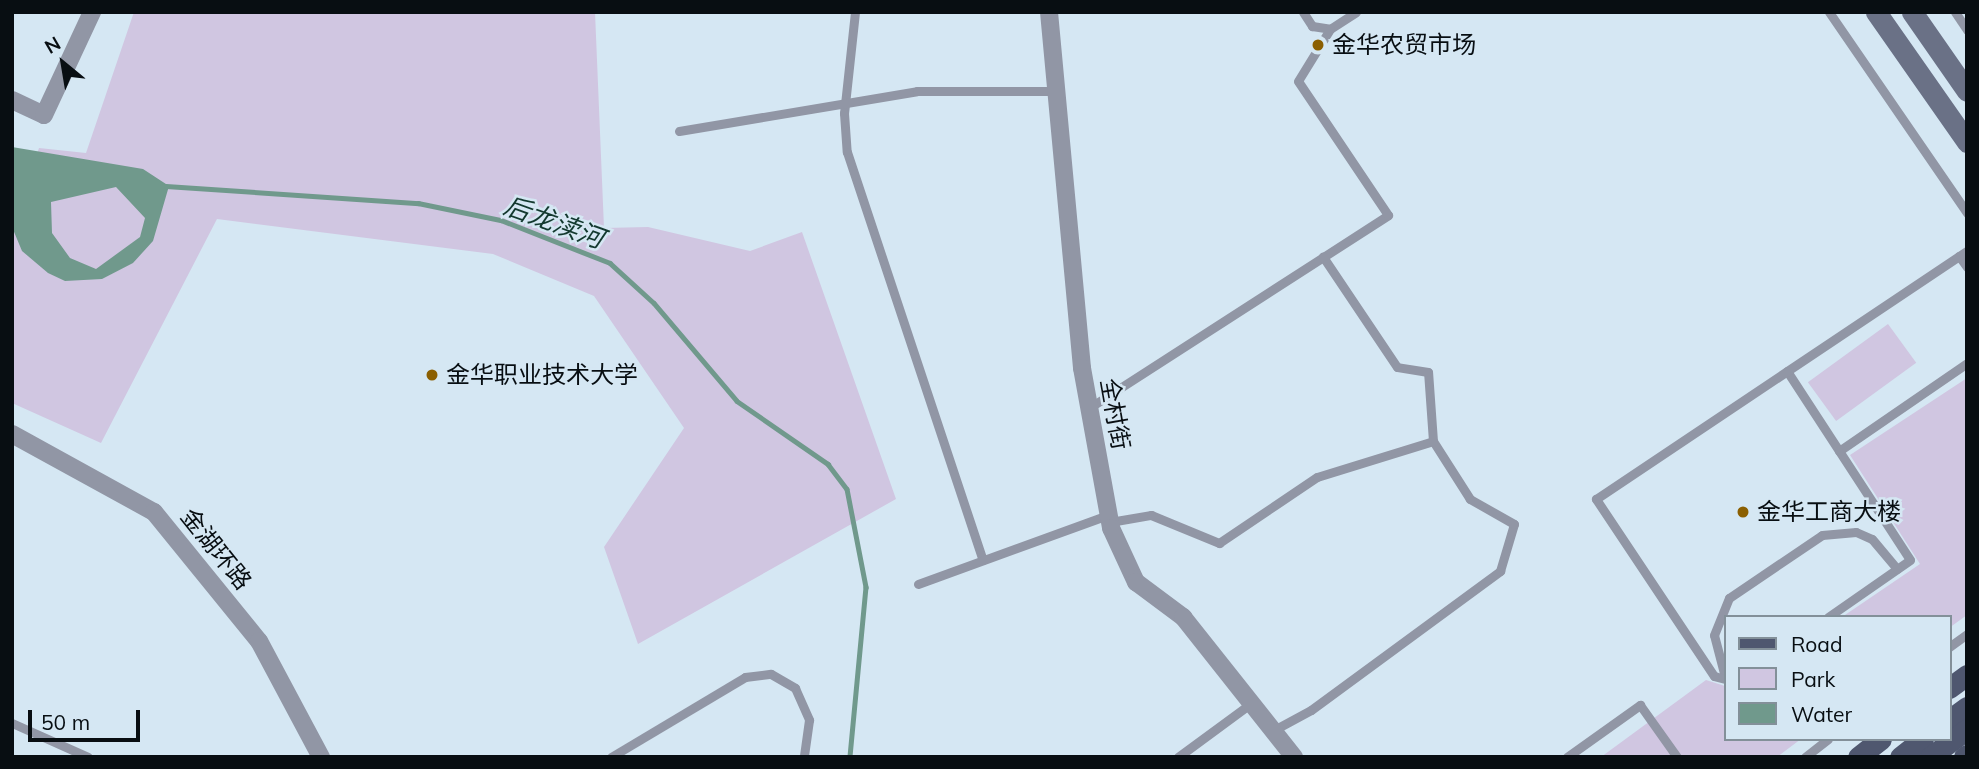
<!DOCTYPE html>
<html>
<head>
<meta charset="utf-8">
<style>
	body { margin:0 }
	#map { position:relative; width:1979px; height:769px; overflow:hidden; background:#d5e7f3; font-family:Mulish,"Noto Sans SC",sans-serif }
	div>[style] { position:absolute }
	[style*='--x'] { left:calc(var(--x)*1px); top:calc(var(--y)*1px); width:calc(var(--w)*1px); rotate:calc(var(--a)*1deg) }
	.green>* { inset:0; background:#d0c6e1; transform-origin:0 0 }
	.water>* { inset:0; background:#70998c }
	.stream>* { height:4.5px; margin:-2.25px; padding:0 2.25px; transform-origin:2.25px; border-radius:2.25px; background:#70998c }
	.lane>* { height:9px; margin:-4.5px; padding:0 4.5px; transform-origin:4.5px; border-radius:4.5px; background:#9196a5 }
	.street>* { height:18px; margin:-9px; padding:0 9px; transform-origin:9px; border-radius:9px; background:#9196a5 }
	.secondary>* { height:21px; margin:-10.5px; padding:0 10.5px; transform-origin:10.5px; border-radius:10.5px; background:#6a7186 }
	.primary>* { height:21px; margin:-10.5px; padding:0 10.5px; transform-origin:10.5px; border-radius:10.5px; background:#4f576f }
	.dots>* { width:19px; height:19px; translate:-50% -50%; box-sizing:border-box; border:4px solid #d5e7f3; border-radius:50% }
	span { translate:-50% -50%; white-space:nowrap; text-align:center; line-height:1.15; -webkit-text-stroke:5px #d5e7f3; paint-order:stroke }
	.poi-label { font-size:24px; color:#080e12 }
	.left { translate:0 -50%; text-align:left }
	.street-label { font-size:24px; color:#080e12 }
	.water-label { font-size:26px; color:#13392f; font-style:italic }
	.frame { position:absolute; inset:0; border:14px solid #080e12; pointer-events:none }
	.legend { position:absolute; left:1724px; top:615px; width:228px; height:126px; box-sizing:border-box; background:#d5e7f3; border:2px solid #839099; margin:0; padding:9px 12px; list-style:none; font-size:21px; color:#080e12 }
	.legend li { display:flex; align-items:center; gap:14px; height:35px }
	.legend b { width:35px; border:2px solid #839099 }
	.north { position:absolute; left:28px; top:28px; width:70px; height:70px; -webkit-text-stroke:5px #d5e7f3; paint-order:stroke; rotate:330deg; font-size:19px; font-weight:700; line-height:28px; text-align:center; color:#080e12 }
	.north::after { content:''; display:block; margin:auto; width:24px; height:32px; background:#080e12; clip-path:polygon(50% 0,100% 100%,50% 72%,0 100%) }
	.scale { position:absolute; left:28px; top:710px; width:112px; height:32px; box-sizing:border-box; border:4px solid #080e12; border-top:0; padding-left:9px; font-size:21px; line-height:24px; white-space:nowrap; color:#080e12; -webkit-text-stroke:5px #d5e7f3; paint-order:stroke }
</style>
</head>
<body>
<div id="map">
	<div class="green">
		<div style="clip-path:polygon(134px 12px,595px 12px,604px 228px,648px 227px,750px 251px,802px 232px,896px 499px,638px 644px,604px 547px,684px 428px,594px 296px,493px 254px,217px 219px,101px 443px,12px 403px,12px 226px,39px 148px,86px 153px)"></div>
		<div style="left:1888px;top:324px;width:48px;height:99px;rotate:54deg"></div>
		<div style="clip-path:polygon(1967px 378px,1967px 615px,1949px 628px,1949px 617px,1842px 617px,1920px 564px,1850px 455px)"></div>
		<div style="clip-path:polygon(1706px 680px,1725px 686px,1725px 739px,1801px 739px,1777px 757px,1601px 757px)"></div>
	</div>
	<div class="water">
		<div style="clip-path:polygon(evenodd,12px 147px,143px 169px,169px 186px,153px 241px,133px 263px,102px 279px,65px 281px,48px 273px,22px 251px,12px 227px,12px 147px,116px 187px,145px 218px,140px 237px,96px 269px,70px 258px,52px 233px,51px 202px,116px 187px)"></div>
	</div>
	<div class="stream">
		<div style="--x:166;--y:186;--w:253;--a:3.9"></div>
		<div style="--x:418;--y:203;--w:85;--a:11.6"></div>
		<div style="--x:501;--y:220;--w:117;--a:21.5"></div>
		<div style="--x:610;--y:263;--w:59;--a:42.3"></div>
		<div style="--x:654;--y:303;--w:128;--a:49.7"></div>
		<div style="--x:737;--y:401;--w:111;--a:34.7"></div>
		<div style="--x:828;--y:464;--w:31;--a:53"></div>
		<div style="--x:847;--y:489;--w:100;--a:79"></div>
		<div style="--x:866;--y:587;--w:171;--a:95.4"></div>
	</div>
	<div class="lane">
		<div style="--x:855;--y:12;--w:102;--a:96.2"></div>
		<div style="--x:844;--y:113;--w:39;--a:86"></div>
		<div style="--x:847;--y:152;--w:430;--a:71.6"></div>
		<div style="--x:1303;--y:12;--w:17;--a:57"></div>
		<div style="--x:1312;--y:26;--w:18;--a:9"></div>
		<div style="--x:1330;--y:29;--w:31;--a:-33"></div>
		<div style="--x:1829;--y:12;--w:244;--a:55.5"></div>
		<div style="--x:1955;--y:12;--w:22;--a:56"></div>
		<div style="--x:679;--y:131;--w:241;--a:-9.5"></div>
		<div style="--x:917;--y:91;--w:140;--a:0"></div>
		<div style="--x:1959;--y:256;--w:14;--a:54"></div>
		<div style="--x:1787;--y:371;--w:225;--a:56.9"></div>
		<div style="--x:1910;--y:560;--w:100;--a:145.2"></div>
		<div style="--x:1089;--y:408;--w:356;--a:-32.8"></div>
		<div style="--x:1388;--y:215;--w:161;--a:-123.9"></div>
		<div style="--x:1298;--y:81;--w:61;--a:-58.4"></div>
		<div style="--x:1839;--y:451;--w:155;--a:-34.5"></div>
		<div style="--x:1110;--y:522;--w:42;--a:-9.7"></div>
		<div style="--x:1151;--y:515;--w:74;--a:22.4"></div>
		<div style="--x:1219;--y:543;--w:118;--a:-34"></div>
		<div style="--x:1317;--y:477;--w:121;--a:-17.2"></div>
		<div style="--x:918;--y:584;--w:202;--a:-20"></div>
		<div style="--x:1949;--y:647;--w:22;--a:-36"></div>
		<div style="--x:1725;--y:677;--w:43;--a:-104.7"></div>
		<div style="--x:1714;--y:635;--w:40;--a:-68"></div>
		<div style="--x:1729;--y:598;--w:112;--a:-34.1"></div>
		<div style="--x:1822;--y:535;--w:34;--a:-5"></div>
		<div style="--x:1856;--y:532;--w:17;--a:24"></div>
		<div style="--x:1872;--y:539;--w:39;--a:50"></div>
		<div style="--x:1725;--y:679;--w:11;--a:-165"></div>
		<div style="--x:1714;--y:676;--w:213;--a:-123.7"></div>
		<div style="--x:1596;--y:499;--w:446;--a:-33.8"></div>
		<div style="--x:12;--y:723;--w:83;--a:24.1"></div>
		<div style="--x:1274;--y:730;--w:42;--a:-28.4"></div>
		<div style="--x:1311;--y:710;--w:235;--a:-36.3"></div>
		<div style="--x:1500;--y:571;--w:49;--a:-73.4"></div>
		<div style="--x:1514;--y:524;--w:51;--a:-150.4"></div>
		<div style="--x:1470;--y:499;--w:69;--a:-122.5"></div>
		<div style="--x:1433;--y:441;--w:69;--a:-94.1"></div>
		<div style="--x:1428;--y:372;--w:31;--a:-171"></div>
		<div style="--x:1397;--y:367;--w:133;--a:-123.9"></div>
		<div style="--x:611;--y:757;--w:156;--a:-30.8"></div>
		<div style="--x:745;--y:677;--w:26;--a:-7"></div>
		<div style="--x:771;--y:674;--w:28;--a:30"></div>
		<div style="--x:795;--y:688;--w:35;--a:66"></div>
		<div style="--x:809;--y:720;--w:37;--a:98"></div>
		<div style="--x:1178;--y:757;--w:93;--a:-36.3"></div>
		<div style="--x:1567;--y:757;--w:90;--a:-35.5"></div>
		<div style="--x:1640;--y:705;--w:64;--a:54.6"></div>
		<div style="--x:1805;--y:757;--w:29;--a:-38"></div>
	</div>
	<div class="street">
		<div style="--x:1049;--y:12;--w:358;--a:84.7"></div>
		<div style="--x:1082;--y:368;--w:163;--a:79.7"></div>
		<div style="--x:1111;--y:528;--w:60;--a:65.2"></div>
		<div style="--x:1136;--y:582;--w:59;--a:36.7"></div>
		<div style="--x:1183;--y:617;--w:179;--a:51.6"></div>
		<div style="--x:12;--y:100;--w:35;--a:25"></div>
		<div style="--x:44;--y:115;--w:114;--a:-65"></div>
		<div style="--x:12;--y:434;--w:162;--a:28.8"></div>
		<div style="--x:154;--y:512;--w:166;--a:50.9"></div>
		<div style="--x:259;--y:641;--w:132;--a:61.9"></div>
	</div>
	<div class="secondary">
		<div style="--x:1876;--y:12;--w:159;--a:55"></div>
		<div style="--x:1912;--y:12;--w:96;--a:55.2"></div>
	</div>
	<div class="primary">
		<div style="--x:1949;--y:688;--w:22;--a:-36"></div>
		<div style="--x:1949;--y:720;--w:22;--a:-36"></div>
		<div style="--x:1858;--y:757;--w:29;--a:-38"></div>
		<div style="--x:1900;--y:757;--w:29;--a:-38"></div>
		<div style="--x:1930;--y:757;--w:46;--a:-37.1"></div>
		<div style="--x:1964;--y:757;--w:4;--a:-34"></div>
	</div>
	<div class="dots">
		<div style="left:1318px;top:45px;background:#8b5f01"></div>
		<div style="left:432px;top:375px;background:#8b5f01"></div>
		<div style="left:1743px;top:512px;background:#8b5f01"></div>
	</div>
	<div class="poi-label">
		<span class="left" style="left:1332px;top:45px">金华农贸市场</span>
		<span class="left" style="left:446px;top:375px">金华职业技术大学</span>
		<span class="left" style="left:1757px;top:512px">金华工商大楼</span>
	</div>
	<div class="street-label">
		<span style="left:1115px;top:414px;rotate:80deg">全村街</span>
		<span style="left:216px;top:549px;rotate:51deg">金湖环路</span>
	</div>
	<div class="water-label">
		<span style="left:554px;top:222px;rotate:20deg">后龙渎河</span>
	</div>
	<div class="frame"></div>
	<ul class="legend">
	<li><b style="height:9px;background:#4f576f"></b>Road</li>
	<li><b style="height:19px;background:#d0c6e1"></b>Park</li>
	<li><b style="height:19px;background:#70998c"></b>Water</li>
	</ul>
	<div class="north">N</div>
	<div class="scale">50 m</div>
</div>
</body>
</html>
